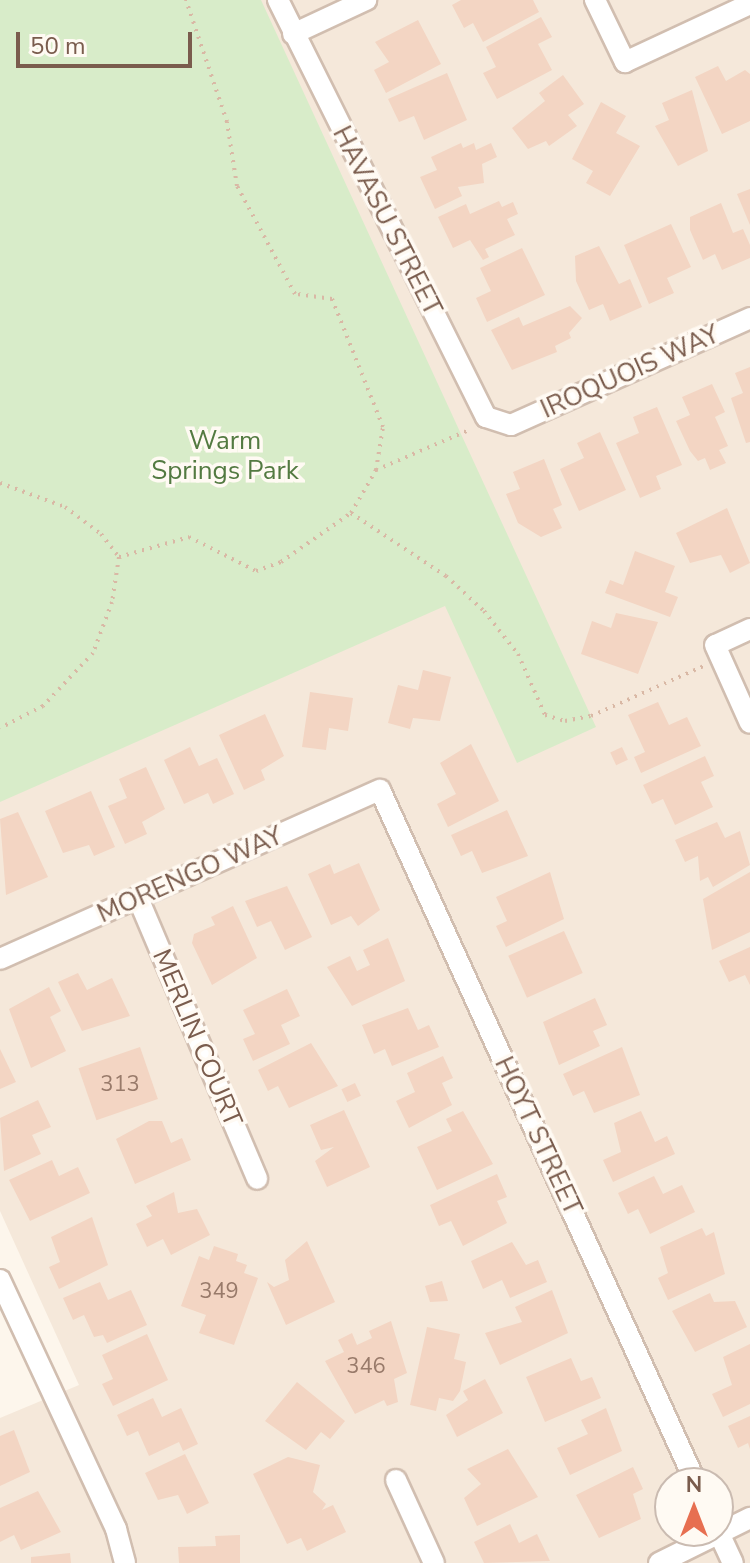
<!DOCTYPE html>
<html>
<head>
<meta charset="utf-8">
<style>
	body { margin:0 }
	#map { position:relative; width:750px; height:1563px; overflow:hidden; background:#fdf6ec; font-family:"Nunito Sans",sans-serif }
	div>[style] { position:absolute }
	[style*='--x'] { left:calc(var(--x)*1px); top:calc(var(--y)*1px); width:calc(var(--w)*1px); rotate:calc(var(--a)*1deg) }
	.residential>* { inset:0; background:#f5e8da }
	.green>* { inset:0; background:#d8ecc9 }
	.building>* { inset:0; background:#f3d5c3; transform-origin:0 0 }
	.path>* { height:4px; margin-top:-2px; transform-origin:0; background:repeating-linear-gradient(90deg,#d9b8a5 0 2px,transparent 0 8px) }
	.roads { filter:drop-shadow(2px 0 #d1beb0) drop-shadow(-2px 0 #d1beb0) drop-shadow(0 2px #d1beb0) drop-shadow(0 -2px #d1beb0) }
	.minor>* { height:20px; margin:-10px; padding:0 10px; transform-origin:10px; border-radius:10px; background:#fff }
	span { translate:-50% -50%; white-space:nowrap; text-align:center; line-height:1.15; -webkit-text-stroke:7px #fffaf3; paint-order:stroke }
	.number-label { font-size:22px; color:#987a6a }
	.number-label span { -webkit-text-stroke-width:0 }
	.street-label { font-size:26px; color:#7a5c4d }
	.park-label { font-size:26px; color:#537a41 }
	.north { position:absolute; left:654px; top:1467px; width:80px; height:80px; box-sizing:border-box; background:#fffaf3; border:2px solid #cabbb1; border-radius:50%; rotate:0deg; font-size:22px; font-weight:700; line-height:32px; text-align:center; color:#7a5c4d }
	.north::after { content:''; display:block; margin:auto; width:28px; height:36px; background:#e76f51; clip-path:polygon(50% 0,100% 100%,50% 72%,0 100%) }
	.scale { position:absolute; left:16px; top:32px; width:176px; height:36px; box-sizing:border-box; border:4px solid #7a5c4d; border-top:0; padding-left:10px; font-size:24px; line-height:28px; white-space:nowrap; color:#7a5c4d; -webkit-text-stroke:6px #fffaf3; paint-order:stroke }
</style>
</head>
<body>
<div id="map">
	<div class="residential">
		<div style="clip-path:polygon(evenodd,0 0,750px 0,750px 1563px,0 1563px,0 1418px,79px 1385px,0 1211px,0 0,670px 1483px,718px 1483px,718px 1531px,670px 1531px,670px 1483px)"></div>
	</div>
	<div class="green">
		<div style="clip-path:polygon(0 0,261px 0,596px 727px,517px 763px,445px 606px,0 802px)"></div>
	</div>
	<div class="building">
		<div style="clip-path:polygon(461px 0,533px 0,539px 12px,483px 42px,473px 23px,464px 28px,452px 5px)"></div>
		<div style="clip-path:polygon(541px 17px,552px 37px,538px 44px,552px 70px,497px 99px,483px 73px,496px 67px,486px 47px)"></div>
		<div style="clip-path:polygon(418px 20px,441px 64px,386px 93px,374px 70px,389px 62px,375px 42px)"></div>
		<div style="clip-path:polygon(718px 66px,726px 81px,745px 70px,750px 74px,750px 121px,722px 134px,695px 77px)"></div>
		<div style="clip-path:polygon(447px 73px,467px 120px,424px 140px,414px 116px,399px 122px,388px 99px)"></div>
		<div style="clip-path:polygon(563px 75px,584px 104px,568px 115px,577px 126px,549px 146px,546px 141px,528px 149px,512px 128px,545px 101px,539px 93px)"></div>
		<div style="clip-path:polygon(692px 90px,708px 151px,678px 166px,655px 126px,669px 120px,662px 103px)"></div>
		<div style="clip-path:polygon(601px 102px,626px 116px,616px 133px,640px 146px,610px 196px,586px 183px,593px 171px,572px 159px)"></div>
		<div style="clip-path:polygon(461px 143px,463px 148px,474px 143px,476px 150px,491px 143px,497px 157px,482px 164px,484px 183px,458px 187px,462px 196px,435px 209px,420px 177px,437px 170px,431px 157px)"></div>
		<div style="clip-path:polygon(750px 189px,750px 225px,737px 194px)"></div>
		<div style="clip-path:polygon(499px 201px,502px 207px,513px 202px,518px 214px,507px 219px,515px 235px,485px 249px,489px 257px,483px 260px,470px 240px,453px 248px,438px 217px,466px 204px,470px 214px)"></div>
		<div style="clip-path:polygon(721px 203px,733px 233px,743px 229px,750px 245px,750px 258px,722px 270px,715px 254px,703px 260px,690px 230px,690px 217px)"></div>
		<div style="clip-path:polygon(671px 224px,691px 267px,667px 278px,674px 293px,649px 304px,624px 245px)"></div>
		<div style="clip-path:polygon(599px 246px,619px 284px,630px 279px,642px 307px,610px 321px,603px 304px,589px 310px,576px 281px,575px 256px)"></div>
		<div style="clip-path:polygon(522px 248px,545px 295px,487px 322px,476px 298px,491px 291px,480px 268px)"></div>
		<div style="clip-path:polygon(570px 306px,582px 318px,569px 333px,571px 338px,555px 346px,557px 352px,512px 370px,491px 330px,519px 317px,523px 326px)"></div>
		<div style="clip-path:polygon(750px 367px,750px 442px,746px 443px,731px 398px,743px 393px,735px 373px)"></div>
		<div style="clip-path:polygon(712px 384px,725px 412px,715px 417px,728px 446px,719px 450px,726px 463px,710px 470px,705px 458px,698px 461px,690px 451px,676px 421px,690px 415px,682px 397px)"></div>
		<div style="clip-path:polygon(657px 407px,682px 465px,656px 476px,661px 489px,640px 498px,616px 443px,639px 433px,633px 417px)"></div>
		<div style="clip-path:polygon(600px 432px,626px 490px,579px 511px,560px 469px,584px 458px,577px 443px)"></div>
		<div style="clip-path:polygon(544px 459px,562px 505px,553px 509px,562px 528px,541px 537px,518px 523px,506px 494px,520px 489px,513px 472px)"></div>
		<div style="clip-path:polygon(727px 508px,750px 563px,730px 573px,721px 555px,690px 563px,676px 533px)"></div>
		<div style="clip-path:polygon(635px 551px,675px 566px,665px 592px,678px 597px,670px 617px,605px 593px,610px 580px,623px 585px)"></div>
		<div style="clip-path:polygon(616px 613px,658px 622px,638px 674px,581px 654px,592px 621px,611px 628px)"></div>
		<div style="clip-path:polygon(423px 670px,451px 677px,440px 721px,413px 718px,410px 729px,388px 723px,398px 685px,418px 690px)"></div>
		<div style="clip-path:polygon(310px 692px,353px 698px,348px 731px,329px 728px,326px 750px,302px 747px)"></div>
		<div style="clip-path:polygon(658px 702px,669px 725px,687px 717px,701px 746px,641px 773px,634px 757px,645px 752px,628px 715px)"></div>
		<div style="clip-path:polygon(265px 714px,284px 756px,261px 770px,265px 780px,244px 790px,219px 735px)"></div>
		<div style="clip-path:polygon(471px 744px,499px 801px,448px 827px,437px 804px,456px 794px,440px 763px)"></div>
		<div style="clip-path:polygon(190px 747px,199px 766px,217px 758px,234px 794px,213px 804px,208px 793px,184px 804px,164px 760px)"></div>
		<div style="left:622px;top:747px;width:14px;height:13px;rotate:65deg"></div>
		<div style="clip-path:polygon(705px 756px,714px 776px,701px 782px,713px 807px,675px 825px,663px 799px,652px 804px,643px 785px)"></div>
		<div style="clip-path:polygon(146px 767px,165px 809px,142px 822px,147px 834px,125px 844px,108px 806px,127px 798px,119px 779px)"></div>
		<div style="clip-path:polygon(91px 791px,115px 847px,94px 856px,89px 845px,63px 853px,45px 811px)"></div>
		<div style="clip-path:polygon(507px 810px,528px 856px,482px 873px,472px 851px,461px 856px,451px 835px)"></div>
		<div style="clip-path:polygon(18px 812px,48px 877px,6px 895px,0 819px)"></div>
		<div style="clip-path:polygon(717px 822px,725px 838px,740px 831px,750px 865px,713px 887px,708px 877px,700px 881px,698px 856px,685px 862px,675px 840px)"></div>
		<div style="clip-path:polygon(359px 863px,380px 910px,358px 926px,351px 916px,331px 925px,308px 874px,330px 864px,334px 874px)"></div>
		<div style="clip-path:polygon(550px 872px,564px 919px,506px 947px,496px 926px,507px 921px,496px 897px)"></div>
		<div style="clip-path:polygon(750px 872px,750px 932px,712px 950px,703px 899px)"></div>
		<div style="clip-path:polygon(287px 886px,312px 937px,285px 950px,271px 921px,257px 927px,245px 901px)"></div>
		<div style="clip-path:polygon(233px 906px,257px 958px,212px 985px,192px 943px,194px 934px,215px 925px,211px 917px)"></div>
		<div style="left:564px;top:931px;width:46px;height:61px;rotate:66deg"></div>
		<div style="clip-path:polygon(388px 938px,405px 981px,352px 1006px,327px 967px,350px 956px,357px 971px,370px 965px,363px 950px)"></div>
		<div style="clip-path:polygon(750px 947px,750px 985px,745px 975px,729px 982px,719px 961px)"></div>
		<div style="clip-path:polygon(78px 973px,87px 990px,112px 978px,130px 1016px,82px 1031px,58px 982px)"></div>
		<div style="clip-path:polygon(49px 987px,61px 1011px,50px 1017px,66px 1051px,31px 1068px,9px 1009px)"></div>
		<div style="clip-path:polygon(287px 989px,300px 1016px,281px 1025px,290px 1044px,253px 1061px,243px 1039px,255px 1034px,243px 1010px)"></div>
		<div style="clip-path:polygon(595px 998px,607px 1025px,593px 1031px,600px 1046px,559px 1065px,543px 1022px)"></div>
		<div style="clip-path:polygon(408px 1008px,418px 1030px,429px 1025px,439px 1047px,392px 1066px,385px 1049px,374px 1054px,362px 1025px)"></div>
		<div style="clip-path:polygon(311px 1043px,338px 1086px,289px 1108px,278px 1086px,268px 1091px,258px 1070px)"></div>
		<div style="left:140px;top:1047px;width:55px;height:65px;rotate:71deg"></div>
		<div style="clip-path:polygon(622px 1047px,640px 1095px,594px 1113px,584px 1091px,573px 1096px,563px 1074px)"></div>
		<div style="clip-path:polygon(0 1049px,16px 1082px,0 1089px)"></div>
		<div style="clip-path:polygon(443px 1056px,453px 1078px,442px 1083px,452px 1105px,409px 1128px,396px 1101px,415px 1092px,407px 1073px)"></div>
		<div style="left:355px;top:1083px;width:14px;height:15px;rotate:65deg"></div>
		<div style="clip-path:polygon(38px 1100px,51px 1127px,32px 1135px,41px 1154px,4px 1171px,0 1118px)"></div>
		<div style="clip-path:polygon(344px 1110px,370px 1167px,327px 1187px,315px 1161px,334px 1147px,321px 1150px,310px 1125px)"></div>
		<div style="clip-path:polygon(463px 1111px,493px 1164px,437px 1190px,417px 1147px,452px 1131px,446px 1119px)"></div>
		<div style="clip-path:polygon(641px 1111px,655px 1142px,667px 1136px,675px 1154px,613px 1182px,603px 1160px,621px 1152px,614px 1123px)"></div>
		<div style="clip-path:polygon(149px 1121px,162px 1121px,171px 1143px,182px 1138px,191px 1160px,135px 1184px,116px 1139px)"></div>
		<div style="clip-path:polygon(52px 1160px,59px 1176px,78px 1167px,90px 1193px,30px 1221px,9px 1180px)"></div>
		<div style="clip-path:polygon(497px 1174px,507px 1197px,497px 1201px,507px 1223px,463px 1246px,451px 1221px,439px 1226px,430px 1205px)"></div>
		<div style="clip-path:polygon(654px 1176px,663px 1194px,682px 1185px,695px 1212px,650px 1234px,638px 1209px,628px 1214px,618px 1193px)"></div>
		<div style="clip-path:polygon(174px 1192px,178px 1213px,197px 1209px,210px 1235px,171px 1255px,163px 1239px,147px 1247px,136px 1224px,152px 1216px,146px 1206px)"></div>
		<div style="clip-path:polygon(92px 1217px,108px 1265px,59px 1289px,49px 1267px,60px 1262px,51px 1237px)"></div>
		<div style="clip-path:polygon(702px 1228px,706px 1236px,714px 1232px,725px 1274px,668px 1300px,658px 1278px,668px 1273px,660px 1247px)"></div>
		<div style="clip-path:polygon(307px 1241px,335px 1302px,286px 1325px,267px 1282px,274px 1287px,289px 1280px,285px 1260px)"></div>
		<div style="clip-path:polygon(512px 1242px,526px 1265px,538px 1260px,547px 1282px,510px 1298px,502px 1280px,483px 1289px,471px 1261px)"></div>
		<div style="clip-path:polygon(214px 1246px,238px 1254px,236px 1261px,247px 1265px,244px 1273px,258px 1278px,234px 1345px,199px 1333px,206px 1315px,181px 1306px,199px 1256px,209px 1260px)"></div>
		<div style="clip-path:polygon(442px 1281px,448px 1301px,430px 1302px,425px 1286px)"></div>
		<div style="clip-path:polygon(100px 1282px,108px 1300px,131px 1290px,147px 1325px,107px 1343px,103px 1335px,94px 1337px,84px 1315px,73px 1320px,63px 1298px)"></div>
		<div style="clip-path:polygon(552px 1290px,568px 1333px,500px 1365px,485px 1333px,522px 1322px,515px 1307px)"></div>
		<div style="clip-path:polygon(710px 1293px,714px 1302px,735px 1301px,747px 1327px,695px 1352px,672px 1311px)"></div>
		<div style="clip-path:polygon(391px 1321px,407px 1373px,394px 1379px,398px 1402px,387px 1406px,384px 1400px,355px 1414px,325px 1361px,344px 1352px,338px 1340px,352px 1333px,357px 1345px,372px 1338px,369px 1331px)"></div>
		<div style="clip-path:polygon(427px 1327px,460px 1334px,454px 1359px,466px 1362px,460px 1391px,453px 1401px,439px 1398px,436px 1411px,410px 1405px)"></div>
		<div style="clip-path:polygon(147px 1334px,168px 1380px,113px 1406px,102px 1384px,113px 1379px,102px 1355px)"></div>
		<div style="clip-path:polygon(750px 1344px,750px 1404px,723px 1417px,712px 1394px,732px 1385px,723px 1357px)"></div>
		<div style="clip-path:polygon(571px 1358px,581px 1381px,592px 1377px,601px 1398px,545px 1422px,526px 1377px)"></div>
		<div style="clip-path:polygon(485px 1379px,503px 1413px,457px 1437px,446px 1415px,468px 1400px,463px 1391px)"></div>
		<div style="clip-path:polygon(297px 1382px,345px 1421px,330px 1439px,321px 1432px,306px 1450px,265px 1421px)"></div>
		<div style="clip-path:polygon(153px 1398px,162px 1417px,181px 1408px,198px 1444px,183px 1451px,179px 1442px,149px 1456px,138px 1431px,127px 1436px,117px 1415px)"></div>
		<div style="clip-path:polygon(606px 1408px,622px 1451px,570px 1475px,557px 1448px,588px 1434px,581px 1420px)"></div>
		<div style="clip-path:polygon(750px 1416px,750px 1449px,748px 1443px,738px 1448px,728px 1426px)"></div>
		<div style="clip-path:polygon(14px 1430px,30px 1472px,0 1486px,0 1436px)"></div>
		<div style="clip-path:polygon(508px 1449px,538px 1497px,477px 1526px,464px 1498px,481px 1484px,467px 1469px)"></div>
		<div style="clip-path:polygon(185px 1454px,209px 1503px,187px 1514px,178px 1495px,158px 1500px,145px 1473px)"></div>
		<div style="clip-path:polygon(288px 1457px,320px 1465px,313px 1492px,326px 1504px,322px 1510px,333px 1505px,346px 1532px,307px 1551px,301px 1538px,287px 1544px,253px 1474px)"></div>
		<div style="clip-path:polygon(633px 1467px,643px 1489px,633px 1494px,641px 1519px,599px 1538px,576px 1495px)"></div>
		<div style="clip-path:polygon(38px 1491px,61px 1532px,21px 1550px,14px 1535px,0 1542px,0 1508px)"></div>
		<div style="clip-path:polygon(510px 1524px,519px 1543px,537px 1534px,550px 1561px,484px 1563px,474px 1542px)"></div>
		<div style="clip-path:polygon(240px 1535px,240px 1563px,179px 1563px,178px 1547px,216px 1546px,215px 1536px)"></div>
		<div style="clip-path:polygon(70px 1553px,71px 1563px,31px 1563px,31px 1557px)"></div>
	</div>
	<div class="path">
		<div style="--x:376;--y:470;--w:101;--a:-23.3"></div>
		<div style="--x:0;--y:483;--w:69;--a:20.3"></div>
		<div style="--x:65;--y:507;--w:45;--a:36.9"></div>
		<div style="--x:101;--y:534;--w:29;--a:52"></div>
		<div style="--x:119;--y:557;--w:46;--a:98.8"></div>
		<div style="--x:112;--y:602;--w:54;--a:110.4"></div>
		<div style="--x:93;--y:653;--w:73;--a:133.3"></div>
		<div style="--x:43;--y:706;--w:48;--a:152.9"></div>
		<div style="--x:351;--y:513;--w:114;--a:33.6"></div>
		<div style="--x:446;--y:576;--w:52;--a:42.6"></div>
		<div style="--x:484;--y:611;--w:55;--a:51.7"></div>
		<div style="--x:518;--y:654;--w:67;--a:66.1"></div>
		<div style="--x:545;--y:715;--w:21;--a:17"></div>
		<div style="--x:565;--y:721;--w:26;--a:-11"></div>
		<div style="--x:591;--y:716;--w:124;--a:-23.9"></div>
		<div style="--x:119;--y:557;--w:73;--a:-15.9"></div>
		<div style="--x:189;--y:537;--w:75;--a:26.9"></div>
		<div style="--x:256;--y:571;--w:27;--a:-20"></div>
		<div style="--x:281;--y:562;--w:85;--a:-35"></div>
		<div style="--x:351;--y:513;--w:50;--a:-59.8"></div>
		<div style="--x:376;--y:470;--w:44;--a:-80.8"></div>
		<div style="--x:383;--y:427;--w:138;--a:-111.7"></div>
		<div style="--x:332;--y:299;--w:37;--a:-172"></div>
		<div style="--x:295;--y:294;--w:123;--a:-118.2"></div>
		<div style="--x:237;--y:186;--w:65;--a:-98.9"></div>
		<div style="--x:227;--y:122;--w:129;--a:-108.6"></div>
	</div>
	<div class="roads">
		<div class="minor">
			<div style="--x:278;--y:0;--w:466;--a:63.5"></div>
			<div style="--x:486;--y:417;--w:26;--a:18"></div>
			<div style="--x:511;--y:425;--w:262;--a:-24.1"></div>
			<div style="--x:595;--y:0;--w:69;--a:64.2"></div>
			<div style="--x:625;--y:62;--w:138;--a:-24.9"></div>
			<div style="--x:293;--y:34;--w:81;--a:-25"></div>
			<div style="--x:750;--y:629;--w:38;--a:155"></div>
			<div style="--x:715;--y:645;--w:85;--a:65.8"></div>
			<div style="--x:138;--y:898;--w:305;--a:67"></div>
			<div style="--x:0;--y:959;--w:416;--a:-24"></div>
			<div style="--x:380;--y:790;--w:762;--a:65.49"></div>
			<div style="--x:0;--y:1280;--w:275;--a:65"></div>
			<div style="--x:116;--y:1529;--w:35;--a:75"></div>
			<div style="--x:396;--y:1480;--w:91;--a:65.4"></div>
			<div style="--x:718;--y:1531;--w:35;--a:65"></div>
			<div style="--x:659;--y:1563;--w:102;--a:-26.3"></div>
		</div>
	</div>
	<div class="number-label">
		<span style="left:120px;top:1085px">313</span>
		<span style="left:219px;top:1292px">349</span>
		<span style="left:366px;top:1367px">346</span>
	</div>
	<div class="street-label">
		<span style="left:387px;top:221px;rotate:63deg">HAVASU STREET</span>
		<span style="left:630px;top:372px;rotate:-24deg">IROQUOIS WAY</span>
		<span style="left:190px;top:875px;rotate:-24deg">MORENGO WAY</span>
		<span style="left:197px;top:1038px;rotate:67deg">MERLIN COURT</span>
		<span style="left:538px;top:1136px;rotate:65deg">HOYT STREET</span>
	</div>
	<div class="park-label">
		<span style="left:225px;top:456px">Warm<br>Springs Park</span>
	</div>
	<div class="north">N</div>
	<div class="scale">50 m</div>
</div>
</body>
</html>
